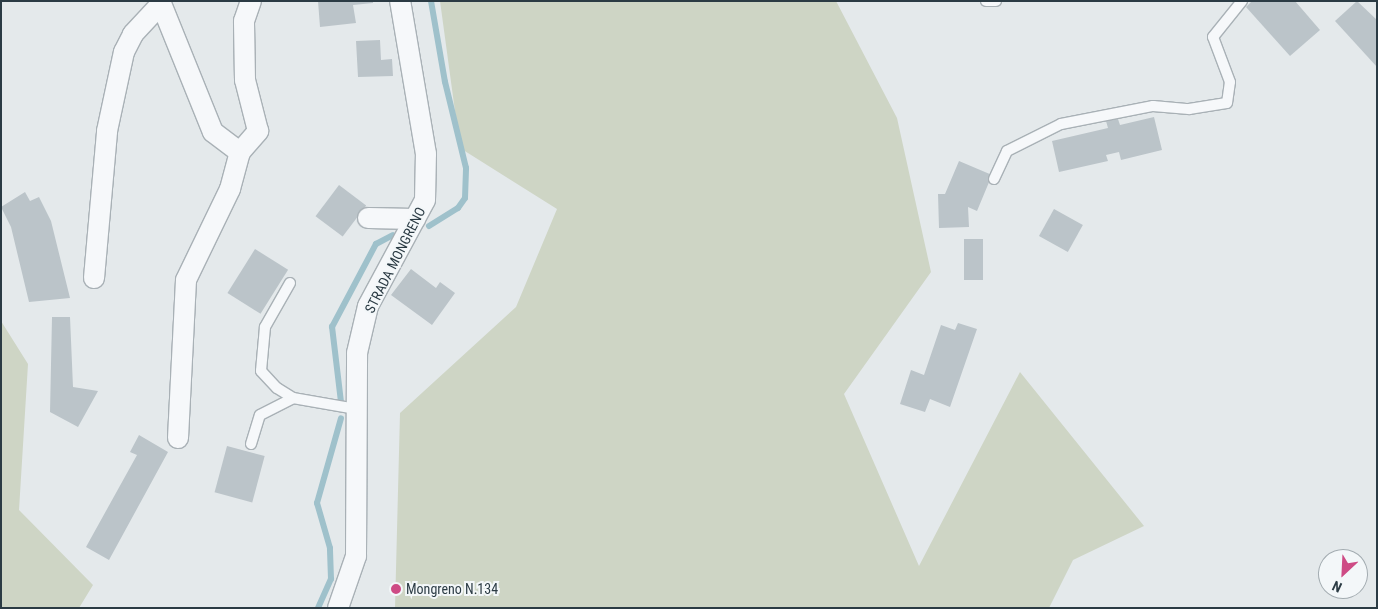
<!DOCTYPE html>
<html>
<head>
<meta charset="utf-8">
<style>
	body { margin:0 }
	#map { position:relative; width:1378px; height:609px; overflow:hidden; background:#e4e9eb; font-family:"Roboto Condensed",sans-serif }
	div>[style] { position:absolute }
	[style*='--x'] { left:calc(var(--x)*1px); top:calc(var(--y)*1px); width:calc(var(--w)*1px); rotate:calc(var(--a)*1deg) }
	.green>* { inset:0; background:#ced5c5 }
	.stream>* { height:6px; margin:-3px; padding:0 3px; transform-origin:3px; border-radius:3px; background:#9fc1cb }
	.building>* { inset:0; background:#bbc4c9; transform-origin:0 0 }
	.roads { filter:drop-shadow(1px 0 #a9b1b6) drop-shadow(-1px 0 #a9b1b6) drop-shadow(0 1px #a9b1b6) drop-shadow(0 -1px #a9b1b6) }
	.lane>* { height:10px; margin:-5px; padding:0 5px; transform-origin:5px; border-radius:5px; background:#f6f8fa }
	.street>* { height:20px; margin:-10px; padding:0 10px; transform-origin:10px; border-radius:10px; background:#f6f8fa }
	.dots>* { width:14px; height:14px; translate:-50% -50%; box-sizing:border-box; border:2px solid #f3f7f9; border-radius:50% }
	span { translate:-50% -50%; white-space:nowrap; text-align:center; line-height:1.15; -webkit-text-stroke:4px #f3f7f9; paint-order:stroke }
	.street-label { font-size:14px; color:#2b3b44 }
	.poi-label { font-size:14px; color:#2b3b44 }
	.left { translate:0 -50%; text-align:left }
	.frame { position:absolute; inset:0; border:2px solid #2b3b44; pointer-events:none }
	.north { position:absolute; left:1318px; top:549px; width:50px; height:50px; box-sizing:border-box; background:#f3f7f9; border:1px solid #a3acb1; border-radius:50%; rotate:205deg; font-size:14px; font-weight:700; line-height:20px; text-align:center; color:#2b3b44 }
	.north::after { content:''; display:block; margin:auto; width:18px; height:22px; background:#ce4b85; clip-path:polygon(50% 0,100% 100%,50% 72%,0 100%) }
</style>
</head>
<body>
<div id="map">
	<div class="green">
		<div style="clip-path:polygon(440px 1px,836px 1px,897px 118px,931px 272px,844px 394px,919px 566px,1020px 372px,1144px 526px,1073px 560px,1049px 608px,395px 608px,400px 413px,516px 307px,557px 209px,460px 148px)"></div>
		<div style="clip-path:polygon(1px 321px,28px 364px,19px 510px,93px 585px,79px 608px,1px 608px)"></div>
	</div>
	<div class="stream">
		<div style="--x:429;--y:226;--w:34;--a:-32"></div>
		<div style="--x:458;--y:208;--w:12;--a:-55"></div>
		<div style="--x:465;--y:198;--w:30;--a:-88"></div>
		<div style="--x:466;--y:168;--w:89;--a:-103.7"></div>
		<div style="--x:445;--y:82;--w:82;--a:-99.8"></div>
		<div style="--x:341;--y:402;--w:76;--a:-96.8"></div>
		<div style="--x:332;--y:327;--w:94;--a:-62.1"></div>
		<div style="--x:376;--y:244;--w:19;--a:-28"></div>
		<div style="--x:318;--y:608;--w:32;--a:-66"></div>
		<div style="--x:331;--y:579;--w:31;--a:-92"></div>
		<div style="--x:330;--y:548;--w:47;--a:-106.1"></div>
		<div style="--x:317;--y:503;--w:88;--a:-74.2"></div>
	</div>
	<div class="building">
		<div style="clip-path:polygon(318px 1px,373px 1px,373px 3px,353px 5px,356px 23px,320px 27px)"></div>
		<div style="clip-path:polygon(1252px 1px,1295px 1px,1320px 30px,1290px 56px,1246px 7px)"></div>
		<div style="clip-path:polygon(1357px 1px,1377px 20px,1377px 67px,1335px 21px)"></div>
		<div style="clip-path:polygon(380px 40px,381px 60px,392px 59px,393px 76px,358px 77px,356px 41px)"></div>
		<div style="clip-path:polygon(1154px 117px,1162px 150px,1121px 160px,1119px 152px,1106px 155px,1108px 161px,1059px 172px,1052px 141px,1108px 128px,1106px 121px,1118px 119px,1120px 125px)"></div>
		<div style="clip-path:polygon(959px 161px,992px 175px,977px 211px,968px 207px,969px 227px,939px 228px,938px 194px,945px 194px)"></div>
		<div style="left:339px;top:185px;width:34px;height:39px;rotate:37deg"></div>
		<div style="clip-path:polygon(25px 192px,30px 201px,39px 197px,51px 221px,70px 298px,29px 302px,11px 227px,1px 207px)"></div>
		<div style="left:1054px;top:209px;width:33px;height:31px;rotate:29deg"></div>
		<div style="left:964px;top:239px;width:19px;height:41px"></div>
		<div style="left:255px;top:249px;width:39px;height:52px;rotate:32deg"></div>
		<div style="clip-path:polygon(411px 269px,436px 288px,440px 282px,455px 293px,432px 325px,391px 295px)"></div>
		<div style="clip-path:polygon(52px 317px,70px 317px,73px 387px,98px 391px,78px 427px,50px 412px)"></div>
		<div style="clip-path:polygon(958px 323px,977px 329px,950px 407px,930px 399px,925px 412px,900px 404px,911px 370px,924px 375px,941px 325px,955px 330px)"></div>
		<div style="clip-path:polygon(139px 435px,168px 452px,109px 560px,86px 547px,137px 455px,130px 452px)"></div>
		<div style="left:227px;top:446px;width:39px;height:48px;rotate:15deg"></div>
	</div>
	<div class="roads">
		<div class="lane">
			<div style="--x:986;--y:1;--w:10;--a:0"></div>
			<div style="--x:994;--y:179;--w:31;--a:-65"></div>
			<div style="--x:1007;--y:151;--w:60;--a:-26.6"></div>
			<div style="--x:1061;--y:124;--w:94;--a:-11.1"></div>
			<div style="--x:1153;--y:106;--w:36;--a:5"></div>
			<div style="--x:1189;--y:109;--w:38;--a:-9"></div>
			<div style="--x:1227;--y:103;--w:21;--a:-82"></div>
			<div style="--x:1230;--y:82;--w:48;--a:-110.7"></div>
			<div style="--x:1213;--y:37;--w:46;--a:-51.1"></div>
			<div style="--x:290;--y:283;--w:51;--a:119.6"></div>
			<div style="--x:265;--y:327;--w:44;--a:95.2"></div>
			<div style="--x:261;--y:371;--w:23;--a:47"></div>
			<div style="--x:277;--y:388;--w:19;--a:32"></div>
			<div style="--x:293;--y:398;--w:64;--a:9.9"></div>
			<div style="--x:251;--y:444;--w:30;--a:-73"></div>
			<div style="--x:260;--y:415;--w:37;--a:-27"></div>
		</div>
		<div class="street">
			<div style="--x:160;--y:1;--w:141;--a:68"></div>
			<div style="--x:213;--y:132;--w:34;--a:37"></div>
			<div style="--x:240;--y:152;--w:28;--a:-49"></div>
			<div style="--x:258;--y:131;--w:53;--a:-104.3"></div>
			<div style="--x:245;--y:80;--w:59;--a:-91"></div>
			<div style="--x:244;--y:21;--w:21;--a:-71"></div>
			<div style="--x:368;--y:218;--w:47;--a:1.2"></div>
			<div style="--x:94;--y:278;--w:148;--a:-84.9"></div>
			<div style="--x:107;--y:131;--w:81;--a:-77.9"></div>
			<div style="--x:124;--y:52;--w:20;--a:-63"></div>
			<div style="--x:133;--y:34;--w:41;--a:-47"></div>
			<div style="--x:178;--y:438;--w:158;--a:-87.1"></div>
			<div style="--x:186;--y:280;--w:101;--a:-64.2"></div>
			<div style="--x:230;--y:189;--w:38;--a:-75"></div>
			<div style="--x:338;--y:608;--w:55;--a:-70.9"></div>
			<div style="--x:356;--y:556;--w:203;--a:-89.7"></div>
			<div style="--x:357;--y:353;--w:48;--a:-76.8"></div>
			<div style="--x:368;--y:306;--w:120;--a:-61.7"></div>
			<div style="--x:425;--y:200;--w:46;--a:-88.8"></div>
			<div style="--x:426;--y:154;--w:155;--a:-99.6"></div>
		</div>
	</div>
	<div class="dots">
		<div style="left:396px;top:589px;background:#ce4b85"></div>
	</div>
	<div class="street-label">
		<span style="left:395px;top:260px;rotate:-63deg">STRADA MONGRENO</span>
	</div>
	<div class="poi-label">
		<span class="left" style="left:406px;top:589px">Mongreno N.134</span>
	</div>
	<div class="frame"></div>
	<div class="north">N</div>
</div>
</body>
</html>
